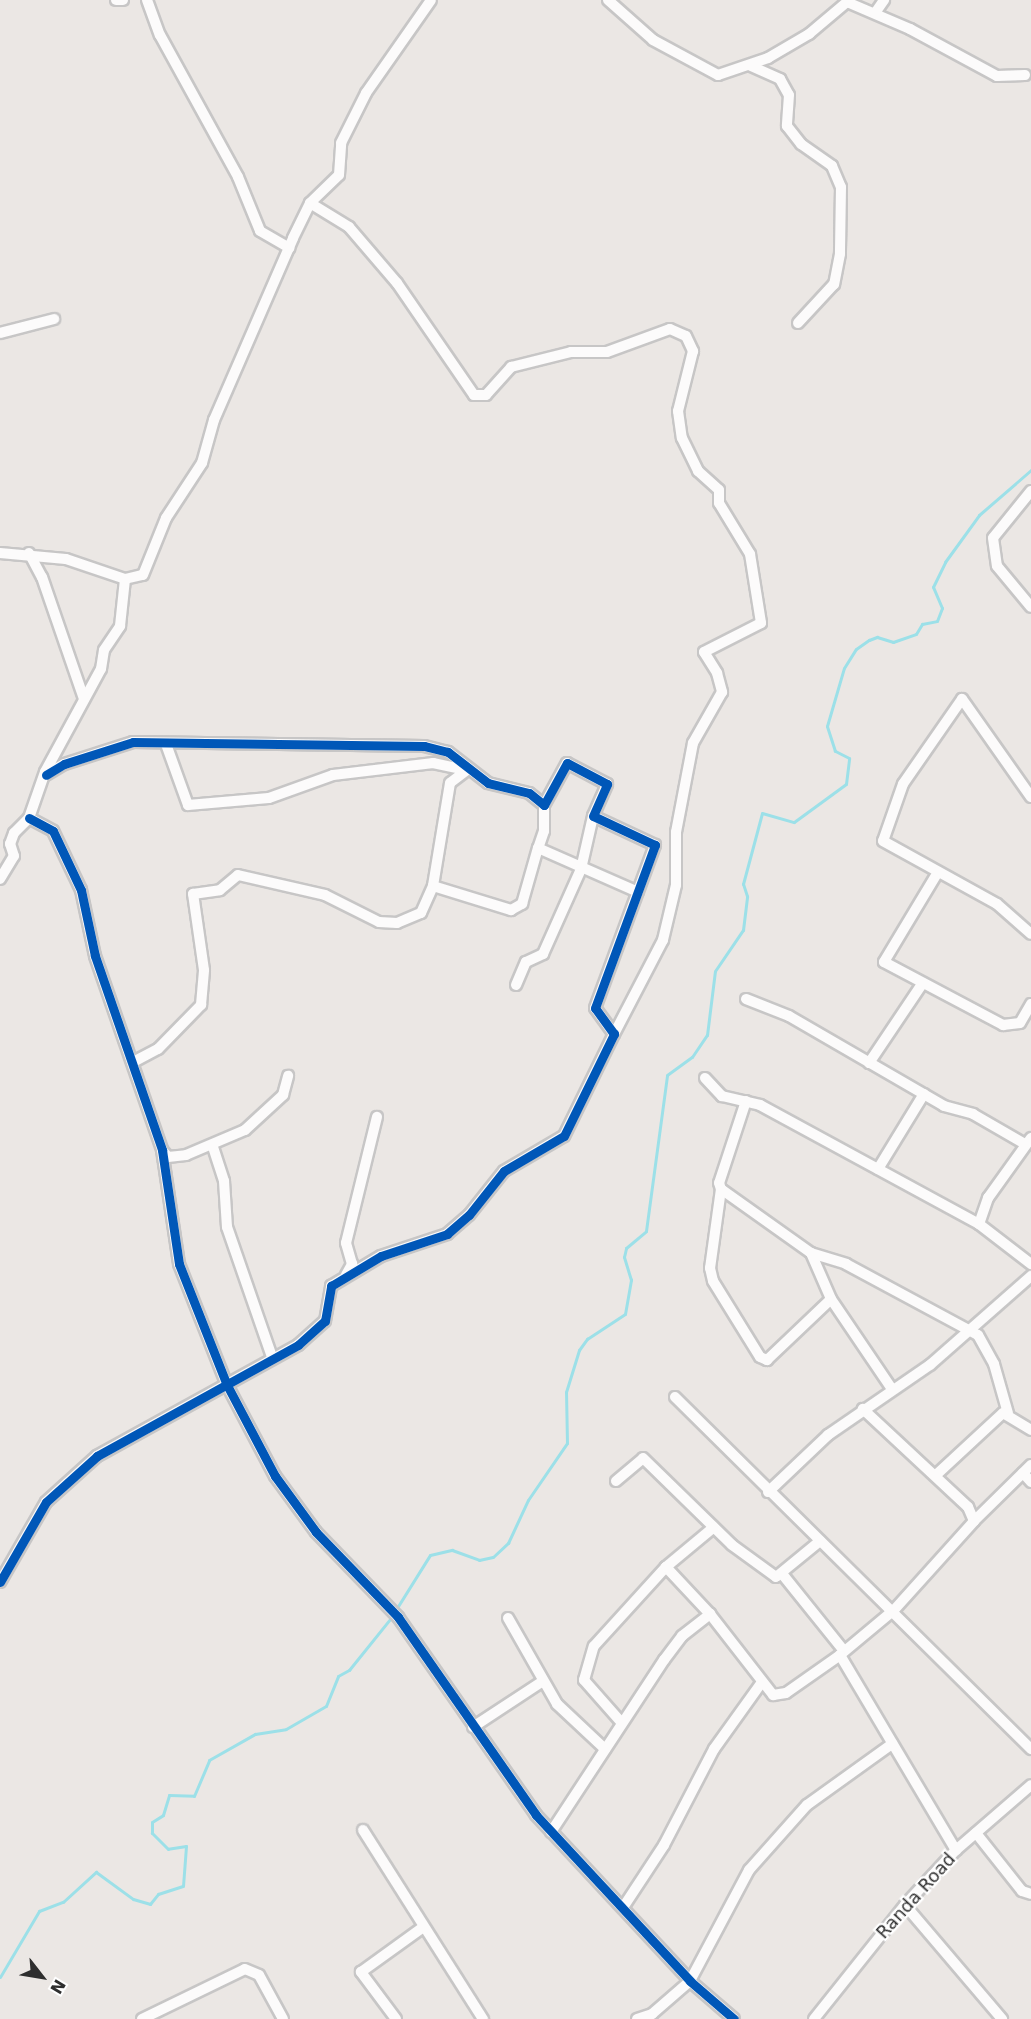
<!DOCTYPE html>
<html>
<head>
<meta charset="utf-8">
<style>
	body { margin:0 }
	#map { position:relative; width:1031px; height:2019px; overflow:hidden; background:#ebe7e4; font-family:"DejaVu Sans",sans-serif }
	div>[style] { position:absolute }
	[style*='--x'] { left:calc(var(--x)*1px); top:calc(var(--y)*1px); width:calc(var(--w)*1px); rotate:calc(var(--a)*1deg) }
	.stream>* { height:3px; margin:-1.5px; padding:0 1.5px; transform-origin:1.5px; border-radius:1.5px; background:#9ce0e8 }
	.roads { filter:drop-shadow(2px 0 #c7c6c6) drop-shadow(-2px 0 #c7c6c6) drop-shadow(0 2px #c7c6c6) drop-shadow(0 -2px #c7c6c6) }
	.minor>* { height:10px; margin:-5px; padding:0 5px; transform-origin:5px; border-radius:5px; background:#fcfbfb }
	.cycleway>* { height:9px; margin:-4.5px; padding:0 4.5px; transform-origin:4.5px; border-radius:4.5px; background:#0057b8 }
	span { translate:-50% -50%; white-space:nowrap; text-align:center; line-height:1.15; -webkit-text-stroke:4.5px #fff; paint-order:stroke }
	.street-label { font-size:18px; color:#2e2e2e }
	.north { position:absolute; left:12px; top:1947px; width:60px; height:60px; -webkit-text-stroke:4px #fff; paint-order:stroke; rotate:121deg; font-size:16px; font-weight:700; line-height:24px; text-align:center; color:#2e2e2e }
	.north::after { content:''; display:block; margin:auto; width:21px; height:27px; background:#2e2e2e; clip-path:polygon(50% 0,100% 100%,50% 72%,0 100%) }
</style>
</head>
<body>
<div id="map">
	<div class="stream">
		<div style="--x:0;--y:1977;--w:77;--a:-59.4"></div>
		<div style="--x:39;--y:1911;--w:26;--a:-21"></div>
		<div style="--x:63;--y:1902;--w:45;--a:-42.3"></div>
		<div style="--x:96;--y:1872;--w:46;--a:36.1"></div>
		<div style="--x:133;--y:1899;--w:18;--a:16"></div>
		<div style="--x:150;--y:1904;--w:13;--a:-51"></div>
		<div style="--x:158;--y:1894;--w:26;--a:-18"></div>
		<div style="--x:183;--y:1886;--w:40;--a:-85.7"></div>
		<div style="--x:186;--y:1846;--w:18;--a:171"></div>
		<div style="--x:168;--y:1849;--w:23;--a:-135"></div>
		<div style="--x:152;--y:1833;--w:11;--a:-90"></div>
		<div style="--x:152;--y:1822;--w:13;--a:-32"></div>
		<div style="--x:163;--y:1815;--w:21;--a:-73"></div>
		<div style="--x:169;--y:1795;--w:25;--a:2"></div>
		<div style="--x:194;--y:1796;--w:39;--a:-67"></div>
		<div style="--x:209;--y:1760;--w:53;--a:-29.5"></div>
		<div style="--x:255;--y:1734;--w:31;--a:-9"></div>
		<div style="--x:286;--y:1729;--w:46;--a:-29.9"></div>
		<div style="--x:326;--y:1706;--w:32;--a:-68"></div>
		<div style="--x:338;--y:1676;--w:13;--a:-29"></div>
		<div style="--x:349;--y:1670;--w:65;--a:-51.2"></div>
		<div style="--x:390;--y:1619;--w:75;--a:-58"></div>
		<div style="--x:430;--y:1555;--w:23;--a:-13"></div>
		<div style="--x:452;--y:1550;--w:29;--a:20"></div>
		<div style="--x:479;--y:1560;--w:14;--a:-12"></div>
		<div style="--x:493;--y:1557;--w:21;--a:-43"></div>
		<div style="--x:508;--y:1543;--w:47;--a:-65.1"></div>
		<div style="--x:528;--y:1500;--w:69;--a:-55.6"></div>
		<div style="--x:567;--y:1443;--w:51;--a:-91.1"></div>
		<div style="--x:566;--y:1392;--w:44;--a:-72.8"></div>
		<div style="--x:579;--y:1350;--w:14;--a:-54"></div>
		<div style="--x:587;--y:1339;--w:45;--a:-33.3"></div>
		<div style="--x:625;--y:1314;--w:35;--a:-80"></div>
		<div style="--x:631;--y:1280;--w:24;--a:-107"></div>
		<div style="--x:624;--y:1257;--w:9;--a:-77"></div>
		<div style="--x:626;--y:1248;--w:26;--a:-40"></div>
		<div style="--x:646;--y:1231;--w:157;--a:-82.3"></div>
		<div style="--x:667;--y:1075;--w:31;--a:-36"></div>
		<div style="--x:692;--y:1057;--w:27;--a:-56"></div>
		<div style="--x:707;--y:1035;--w:64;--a:-82.9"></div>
		<div style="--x:715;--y:971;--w:50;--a:-55.7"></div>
		<div style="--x:743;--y:930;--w:34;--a:-83"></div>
		<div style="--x:747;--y:896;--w:13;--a:-108"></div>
		<div style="--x:743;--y:884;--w:73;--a:-75"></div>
		<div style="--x:762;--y:813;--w:33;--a:16"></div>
		<div style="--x:794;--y:822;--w:64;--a:-36.2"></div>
		<div style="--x:846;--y:784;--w:26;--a:-83"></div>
		<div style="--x:849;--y:758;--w:16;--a:-153"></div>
		<div style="--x:835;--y:751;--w:26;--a:-108"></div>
		<div style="--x:827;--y:726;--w:60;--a:-73.7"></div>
		<div style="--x:844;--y:668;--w:22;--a:-58"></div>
		<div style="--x:856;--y:649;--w:16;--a:-35"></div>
		<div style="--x:869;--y:640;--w:9;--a:-21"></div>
		<div style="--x:877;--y:637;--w:17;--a:17"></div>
		<div style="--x:893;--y:642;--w:24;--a:-19"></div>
		<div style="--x:916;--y:634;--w:12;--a:-59"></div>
		<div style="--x:922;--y:624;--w:15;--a:-11"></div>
		<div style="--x:937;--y:621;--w:14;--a:-69"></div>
		<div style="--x:942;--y:608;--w:23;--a:-113"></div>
		<div style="--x:933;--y:587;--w:28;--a:-64"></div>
		<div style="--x:945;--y:562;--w:58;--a:-54.1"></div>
		<div style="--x:979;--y:515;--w:69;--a:-40.9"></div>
	</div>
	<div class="roads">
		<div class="minor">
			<div style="--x:116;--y:0;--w:7;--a:0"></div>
			<div style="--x:147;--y:0;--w:37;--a:70"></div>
			<div style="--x:160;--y:35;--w:162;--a:61.2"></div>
			<div style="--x:238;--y:177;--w:58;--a:67.8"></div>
			<div style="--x:260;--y:231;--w:34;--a:30"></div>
			<div style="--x:608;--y:0;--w:60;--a:41.6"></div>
			<div style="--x:653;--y:40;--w:74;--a:28.3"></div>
			<div style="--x:718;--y:75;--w:53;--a:-18.8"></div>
			<div style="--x:768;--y:58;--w:48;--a:-30.3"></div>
			<div style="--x:809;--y:34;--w:50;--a:-40.1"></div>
			<div style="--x:847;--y:2;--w:69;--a:23.2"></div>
			<div style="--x:910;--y:29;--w:99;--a:28.4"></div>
			<div style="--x:997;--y:76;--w:28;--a:-2"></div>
			<div style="--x:875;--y:13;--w:16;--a:-55"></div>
			<div style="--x:751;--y:66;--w:32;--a:24"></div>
			<div style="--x:780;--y:79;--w:18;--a:61"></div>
			<div style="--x:789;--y:95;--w:31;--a:94"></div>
			<div style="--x:787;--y:126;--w:23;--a:52"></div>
			<div style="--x:801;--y:144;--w:38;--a:35"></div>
			<div style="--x:832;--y:166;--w:23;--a:67"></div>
			<div style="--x:841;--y:187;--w:67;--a:90.9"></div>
			<div style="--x:840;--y:254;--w:31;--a:101"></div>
			<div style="--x:834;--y:284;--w:53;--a:132.7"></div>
			<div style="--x:310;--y:203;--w:46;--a:31.6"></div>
			<div style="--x:349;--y:227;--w:74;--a:49.4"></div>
			<div style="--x:397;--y:283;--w:136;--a:55.5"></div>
			<div style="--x:474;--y:395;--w:12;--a:0"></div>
			<div style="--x:486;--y:395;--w:38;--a:-48"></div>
			<div style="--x:511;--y:367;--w:62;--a:-14"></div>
			<div style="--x:571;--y:352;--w:36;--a:0"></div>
			<div style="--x:607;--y:352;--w:67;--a:-20.1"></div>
			<div style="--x:670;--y:329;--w:17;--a:24"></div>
			<div style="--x:686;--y:336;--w:17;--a:65"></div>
			<div style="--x:693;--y:351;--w:62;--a:104"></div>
			<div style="--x:678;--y:411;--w:27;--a:82"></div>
			<div style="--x:682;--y:438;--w:37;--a:64"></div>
			<div style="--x:698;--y:471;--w:28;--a:42"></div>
			<div style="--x:719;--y:490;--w:13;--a:90"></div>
			<div style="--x:719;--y:503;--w:60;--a:58.7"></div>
			<div style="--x:750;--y:554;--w:70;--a:80.9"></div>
			<div style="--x:761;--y:623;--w:64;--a:153"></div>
			<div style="--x:704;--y:652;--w:25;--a:58"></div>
			<div style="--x:717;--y:673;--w:20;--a:75"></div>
			<div style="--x:722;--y:692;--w:59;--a:119.6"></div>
			<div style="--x:693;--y:743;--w:91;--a:100.8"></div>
			<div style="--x:676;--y:832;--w:53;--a:90"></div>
			<div style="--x:676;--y:885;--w:57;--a:103.3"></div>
			<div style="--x:663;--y:940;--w:106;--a:117.5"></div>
			<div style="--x:0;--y:333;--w:56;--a:-14.5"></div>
			<div style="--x:1031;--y:491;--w:60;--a:129"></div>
			<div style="--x:993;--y:538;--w:28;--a:82"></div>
			<div style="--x:997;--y:566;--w:53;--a:50.3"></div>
			<div style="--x:0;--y:553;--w:66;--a:5.2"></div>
			<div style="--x:66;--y:559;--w:62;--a:18.7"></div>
			<div style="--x:125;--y:579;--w:18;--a:-13"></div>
			<div style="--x:143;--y:575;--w:61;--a:-68"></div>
			<div style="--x:166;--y:518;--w:66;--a:-56.8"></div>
			<div style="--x:202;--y:463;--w:45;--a:-74.4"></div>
			<div style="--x:214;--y:420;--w:198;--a:-66.5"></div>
			<div style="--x:293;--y:238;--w:39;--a:-64"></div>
			<div style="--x:310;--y:203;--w:40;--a:-44"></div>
			<div style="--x:339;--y:175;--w:32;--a:-86"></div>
			<div style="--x:341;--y:143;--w:56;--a:-63.4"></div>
			<div style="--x:366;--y:93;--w:113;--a:-55"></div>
			<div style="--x:29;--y:553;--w:27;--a:62"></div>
			<div style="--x:42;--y:577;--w:129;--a:71"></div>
			<div style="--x:166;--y:744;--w:65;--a:70.2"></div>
			<div style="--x:188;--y:805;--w:81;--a:-4.9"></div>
			<div style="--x:269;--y:798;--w:68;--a:-19.8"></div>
			<div style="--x:333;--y:775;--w:101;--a:-6.8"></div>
			<div style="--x:433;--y:763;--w:34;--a:12"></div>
			<div style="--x:467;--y:770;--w:21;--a:143"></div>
			<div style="--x:450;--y:783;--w:104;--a:99.4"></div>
			<div style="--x:433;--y:886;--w:82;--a:17.1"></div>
			<div style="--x:511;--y:910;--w:13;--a:-29"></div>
			<div style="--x:522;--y:904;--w:58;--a:-74.1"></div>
			<div style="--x:1031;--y:797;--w:120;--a:-125.1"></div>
			<div style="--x:962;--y:699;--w:103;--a:124.8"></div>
			<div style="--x:903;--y:784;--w:60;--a:109.3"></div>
			<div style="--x:883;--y:841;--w:130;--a:28.9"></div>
			<div style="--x:997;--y:904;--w:45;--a:41.4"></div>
			<div style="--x:544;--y:805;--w:26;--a:90"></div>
			<div style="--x:544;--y:831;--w:18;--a:109"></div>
			<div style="--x:538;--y:848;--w:109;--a:23.7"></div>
			<div style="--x:29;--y:818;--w:27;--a:28"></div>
			<div style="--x:53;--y:831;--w:65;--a:64.6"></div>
			<div style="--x:81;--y:890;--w:67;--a:78"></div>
			<div style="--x:95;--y:956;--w:205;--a:70.9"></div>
			<div style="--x:162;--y:1150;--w:115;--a:81.5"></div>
			<div style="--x:179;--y:1264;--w:130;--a:68.4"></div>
			<div style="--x:227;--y:1385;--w:103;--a:62.2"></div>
			<div style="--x:275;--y:1476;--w:69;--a:53.8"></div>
			<div style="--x:316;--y:1532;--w:118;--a:46"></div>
			<div style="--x:398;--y:1617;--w:241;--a:55.1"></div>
			<div style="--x:536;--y:1815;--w:226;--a:47.1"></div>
			<div style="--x:690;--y:1981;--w:58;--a:40.8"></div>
			<div style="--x:938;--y:872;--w:105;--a:121"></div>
			<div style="--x:884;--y:962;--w:135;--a:27.9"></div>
			<div style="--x:1003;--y:1025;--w:17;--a:-7"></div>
			<div style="--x:1020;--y:1023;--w:22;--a:-60"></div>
			<div style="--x:0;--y:879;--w:27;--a:-59"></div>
			<div style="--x:14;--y:856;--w:13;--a:-108"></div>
			<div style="--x:10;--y:844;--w:12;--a:-70"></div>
			<div style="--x:14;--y:833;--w:21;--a:-45"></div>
			<div style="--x:29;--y:818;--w:49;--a:-70.8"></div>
			<div style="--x:45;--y:772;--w:117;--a:-61.5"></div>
			<div style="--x:101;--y:669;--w:19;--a:-81"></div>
			<div style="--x:104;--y:650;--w:29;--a:-56"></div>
			<div style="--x:120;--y:626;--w:47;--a:-83.9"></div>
			<div style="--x:516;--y:985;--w:25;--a:-67"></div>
			<div style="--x:526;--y:962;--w:19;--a:-25"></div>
			<div style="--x:543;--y:954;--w:93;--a:-65.9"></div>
			<div style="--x:581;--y:869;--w:54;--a:-77.2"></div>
			<div style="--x:746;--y:999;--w:46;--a:21.6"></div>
			<div style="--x:789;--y:1016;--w:179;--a:30.1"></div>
			<div style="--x:944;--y:1106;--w:30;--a:15"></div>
			<div style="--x:973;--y:1114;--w:60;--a:30"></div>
			<div style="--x:135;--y:1061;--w:26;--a:-28"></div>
			<div style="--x:158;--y:1049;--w:62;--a:-45.7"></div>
			<div style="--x:201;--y:1005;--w:35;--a:-85"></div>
			<div style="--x:204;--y:970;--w:77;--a:-98.2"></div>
			<div style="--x:193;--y:894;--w:27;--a:-8"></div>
			<div style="--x:220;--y:890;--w:23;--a:-40"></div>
			<div style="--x:238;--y:875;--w:89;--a:12.9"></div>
			<div style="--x:325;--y:895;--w:60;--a:26.6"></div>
			<div style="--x:379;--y:922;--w:18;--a:3"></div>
			<div style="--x:397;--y:923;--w:26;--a:-23"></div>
			<div style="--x:421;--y:913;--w:30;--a:-66"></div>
			<div style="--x:869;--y:1063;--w:95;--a:-56.1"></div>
			<div style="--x:705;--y:1078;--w:25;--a:47"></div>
			<div style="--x:722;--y:1096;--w:39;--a:13"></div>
			<div style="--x:760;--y:1105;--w:249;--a:28.5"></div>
			<div style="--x:979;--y:1224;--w:66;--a:37.6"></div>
			<div style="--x:746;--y:1101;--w:86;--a:108.2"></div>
			<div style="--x:719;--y:1183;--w:6;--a:72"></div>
			<div style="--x:721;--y:1189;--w:110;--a:35.4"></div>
			<div style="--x:811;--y:1253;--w:37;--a:17"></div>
			<div style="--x:846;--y:1264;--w:150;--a:28.3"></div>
			<div style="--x:978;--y:1335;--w:33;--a:61"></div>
			<div style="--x:994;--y:1364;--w:51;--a:74.1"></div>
			<div style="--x:213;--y:1147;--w:36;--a:72"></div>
			<div style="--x:224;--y:1181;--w:46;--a:86.3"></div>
			<div style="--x:227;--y:1227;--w:138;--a:70.9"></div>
			<div style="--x:162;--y:1150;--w:9;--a:49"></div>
			<div style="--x:168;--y:1157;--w:18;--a:-6"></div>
			<div style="--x:186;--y:1155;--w:64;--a:-23"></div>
			<div style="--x:245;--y:1130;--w:52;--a:-42.6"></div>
			<div style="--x:283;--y:1095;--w:20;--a:-75"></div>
			<div style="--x:878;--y:1169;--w:88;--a:-58.5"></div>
			<div style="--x:721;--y:1189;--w:80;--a:97.9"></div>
			<div style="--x:710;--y:1268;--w:13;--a:77"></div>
			<div style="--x:713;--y:1281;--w:89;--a:58.3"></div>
			<div style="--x:760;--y:1357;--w:8;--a:23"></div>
			<div style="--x:767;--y:1360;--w:88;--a:-43.6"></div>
			<div style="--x:979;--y:1224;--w:28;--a:-71"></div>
			<div style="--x:988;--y:1198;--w:74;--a:-54.4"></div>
			<div style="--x:811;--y:1253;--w:50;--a:66.5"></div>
			<div style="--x:831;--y:1299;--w:109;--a:55.9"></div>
			<div style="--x:346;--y:1275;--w:13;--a:-61"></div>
			<div style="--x:352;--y:1264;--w:22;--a:-106"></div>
			<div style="--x:346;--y:1243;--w:130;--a:-76.2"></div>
			<div style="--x:675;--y:1397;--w:501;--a:44.68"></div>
			<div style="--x:1023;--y:1473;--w:12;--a:48"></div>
			<div style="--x:936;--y:1475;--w:91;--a:-42.8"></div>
			<div style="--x:1003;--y:1413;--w:33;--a:31"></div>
			<div style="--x:616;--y:1481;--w:35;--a:-40"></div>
			<div style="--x:643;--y:1458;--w:124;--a:44.3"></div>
			<div style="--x:732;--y:1545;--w:54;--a:36"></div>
			<div style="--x:776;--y:1577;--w:57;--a:-39.3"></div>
			<div style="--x:768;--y:1492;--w:83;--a:-43.5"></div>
			<div style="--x:828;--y:1435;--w:124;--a:-34.5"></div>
			<div style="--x:930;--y:1365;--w:135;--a:-41.4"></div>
			<div style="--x:974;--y:1521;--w:80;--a:-44.5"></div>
			<div style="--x:666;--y:1567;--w:64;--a:46.9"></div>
			<div style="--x:710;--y:1614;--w:103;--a:52.1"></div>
			<div style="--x:773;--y:1695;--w:13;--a:-9"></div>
			<div style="--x:786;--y:1693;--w:66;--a:-35.1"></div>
			<div style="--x:840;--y:1655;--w:70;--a:-39.8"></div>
			<div style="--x:894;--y:1610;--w:120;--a:-48"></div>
			<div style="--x:974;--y:1521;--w:15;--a:-113"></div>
			<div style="--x:968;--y:1507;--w:144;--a:-137"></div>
			<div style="--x:783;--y:1575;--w:97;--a:51.2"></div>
			<div style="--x:0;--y:1582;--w:92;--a:-60.1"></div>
			<div style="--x:46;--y:1502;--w:69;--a:-42"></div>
			<div style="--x:97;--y:1456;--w:230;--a:-28.9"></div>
			<div style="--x:298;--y:1345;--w:36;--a:-42"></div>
			<div style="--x:325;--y:1321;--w:36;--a:-80"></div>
			<div style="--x:331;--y:1286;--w:58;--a:-31"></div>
			<div style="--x:381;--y:1256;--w:70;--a:-18.4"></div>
			<div style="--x:447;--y:1234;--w:29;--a:-41"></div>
			<div style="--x:469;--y:1215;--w:56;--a:-51.5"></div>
			<div style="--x:504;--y:1171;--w:69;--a:-30.3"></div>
			<div style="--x:564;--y:1136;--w:114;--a:-63.9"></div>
			<div style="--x:614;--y:1034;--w:32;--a:-126"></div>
			<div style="--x:595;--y:1008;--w:174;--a:-69.8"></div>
			<div style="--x:655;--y:845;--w:68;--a:-154.9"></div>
			<div style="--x:593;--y:816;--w:35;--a:-66"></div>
			<div style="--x:607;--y:784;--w:45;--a:-152.3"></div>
			<div style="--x:567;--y:763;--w:48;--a:118.7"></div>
			<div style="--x:544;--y:805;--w:19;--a:-141"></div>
			<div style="--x:529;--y:793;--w:42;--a:-166.3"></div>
			<div style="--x:488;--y:783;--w:51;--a:-142.2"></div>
			<div style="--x:448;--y:752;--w:25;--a:-166"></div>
			<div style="--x:424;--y:746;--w:291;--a:-179.2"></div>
			<div style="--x:133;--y:742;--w:72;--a:162.3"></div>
			<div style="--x:64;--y:764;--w:21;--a:149"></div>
			<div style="--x:508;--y:1618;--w:99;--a:60.3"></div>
			<div style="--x:557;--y:1704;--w:66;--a:43.2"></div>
			<div style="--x:840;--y:1655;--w:227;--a:59.3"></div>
			<div style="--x:621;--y:1722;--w:56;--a:-131.4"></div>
			<div style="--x:584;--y:1680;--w:35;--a:-74"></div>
			<div style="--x:594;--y:1646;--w:107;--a:-47.7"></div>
			<div style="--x:666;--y:1567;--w:62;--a:-39.8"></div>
			<div style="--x:473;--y:1727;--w:84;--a:-33.3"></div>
			<div style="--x:363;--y:1830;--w:224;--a:57.6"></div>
			<div style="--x:551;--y:1832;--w:206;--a:-56.7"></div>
			<div style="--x:664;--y:1660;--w:30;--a:-53"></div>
			<div style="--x:682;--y:1636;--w:36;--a:-38"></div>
			<div style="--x:976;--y:1833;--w:74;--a:51.6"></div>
			<div style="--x:1022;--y:1891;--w:9;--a:18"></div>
			<div style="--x:905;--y:1905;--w:150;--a:49.6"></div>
			<div style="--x:624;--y:1906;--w:73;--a:-56.7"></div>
			<div style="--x:664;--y:1845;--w:108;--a:-62.5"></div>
			<div style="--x:714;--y:1749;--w:82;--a:-54.4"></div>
			<div style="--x:142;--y:2019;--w:114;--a:-25.9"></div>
			<div style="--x:245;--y:1969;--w:15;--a:23"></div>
			<div style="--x:259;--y:1975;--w:50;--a:61.4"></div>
			<div style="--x:396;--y:2019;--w:59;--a:-126.7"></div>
			<div style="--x:361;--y:1972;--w:75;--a:-35.8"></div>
			<div style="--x:637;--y:2019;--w:16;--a:-18"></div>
			<div style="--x:652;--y:2014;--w:50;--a:-41"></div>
			<div style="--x:690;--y:1981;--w:126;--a:-62"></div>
			<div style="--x:749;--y:1870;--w:87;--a:-48.3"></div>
			<div style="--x:807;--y:1805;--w:105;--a:-35.7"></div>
			<div style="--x:814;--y:2019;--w:146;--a:-51.4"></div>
			<div style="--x:905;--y:1905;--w:75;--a:-47.2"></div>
			<div style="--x:956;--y:1850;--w:99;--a:-40.9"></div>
		</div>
	</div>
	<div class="cycleway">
		<div style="--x:29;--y:818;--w:27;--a:28"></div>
		<div style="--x:53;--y:831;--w:65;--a:64.6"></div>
		<div style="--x:81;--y:890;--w:67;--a:78"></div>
		<div style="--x:95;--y:956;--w:205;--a:70.9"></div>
		<div style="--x:162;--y:1150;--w:115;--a:81.5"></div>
		<div style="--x:179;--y:1264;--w:130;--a:68.4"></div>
		<div style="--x:227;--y:1385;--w:103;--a:62.2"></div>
		<div style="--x:275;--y:1476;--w:69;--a:53.8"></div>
		<div style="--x:316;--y:1532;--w:118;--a:46"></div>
		<div style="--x:398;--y:1617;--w:241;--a:55.1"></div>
		<div style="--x:536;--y:1815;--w:226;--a:47.1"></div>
		<div style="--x:690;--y:1981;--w:58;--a:40.8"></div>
		<div style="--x:0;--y:1582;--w:92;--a:-60.1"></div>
		<div style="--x:46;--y:1502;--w:69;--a:-42"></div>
		<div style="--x:97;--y:1456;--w:230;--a:-28.9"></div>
		<div style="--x:298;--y:1345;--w:36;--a:-42"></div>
		<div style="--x:325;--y:1321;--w:36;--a:-80"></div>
		<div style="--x:331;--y:1286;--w:58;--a:-31"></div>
		<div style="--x:381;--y:1256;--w:70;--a:-18.4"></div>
		<div style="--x:447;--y:1234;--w:29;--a:-41"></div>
		<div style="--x:469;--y:1215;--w:56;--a:-51.5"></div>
		<div style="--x:504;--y:1171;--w:69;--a:-30.3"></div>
		<div style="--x:564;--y:1136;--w:114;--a:-63.9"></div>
		<div style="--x:614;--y:1034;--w:32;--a:-126"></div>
		<div style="--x:595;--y:1008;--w:174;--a:-69.8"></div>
		<div style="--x:655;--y:845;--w:68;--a:-154.9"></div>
		<div style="--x:593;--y:816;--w:35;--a:-66"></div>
		<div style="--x:607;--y:784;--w:45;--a:-152.3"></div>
		<div style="--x:567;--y:763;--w:48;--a:118.7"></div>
		<div style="--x:544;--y:805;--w:19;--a:-141"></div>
		<div style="--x:529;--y:793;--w:42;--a:-166.3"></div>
		<div style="--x:488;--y:783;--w:51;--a:-142.2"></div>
		<div style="--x:448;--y:752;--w:25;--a:-166"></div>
		<div style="--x:424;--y:746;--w:291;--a:-179.2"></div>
		<div style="--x:133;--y:742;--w:72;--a:162.3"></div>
		<div style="--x:64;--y:764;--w:21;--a:149"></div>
	</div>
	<div class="street-label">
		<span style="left:916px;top:1896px;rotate:-48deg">Randa Road</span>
	</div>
	<div class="north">N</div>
</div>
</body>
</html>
